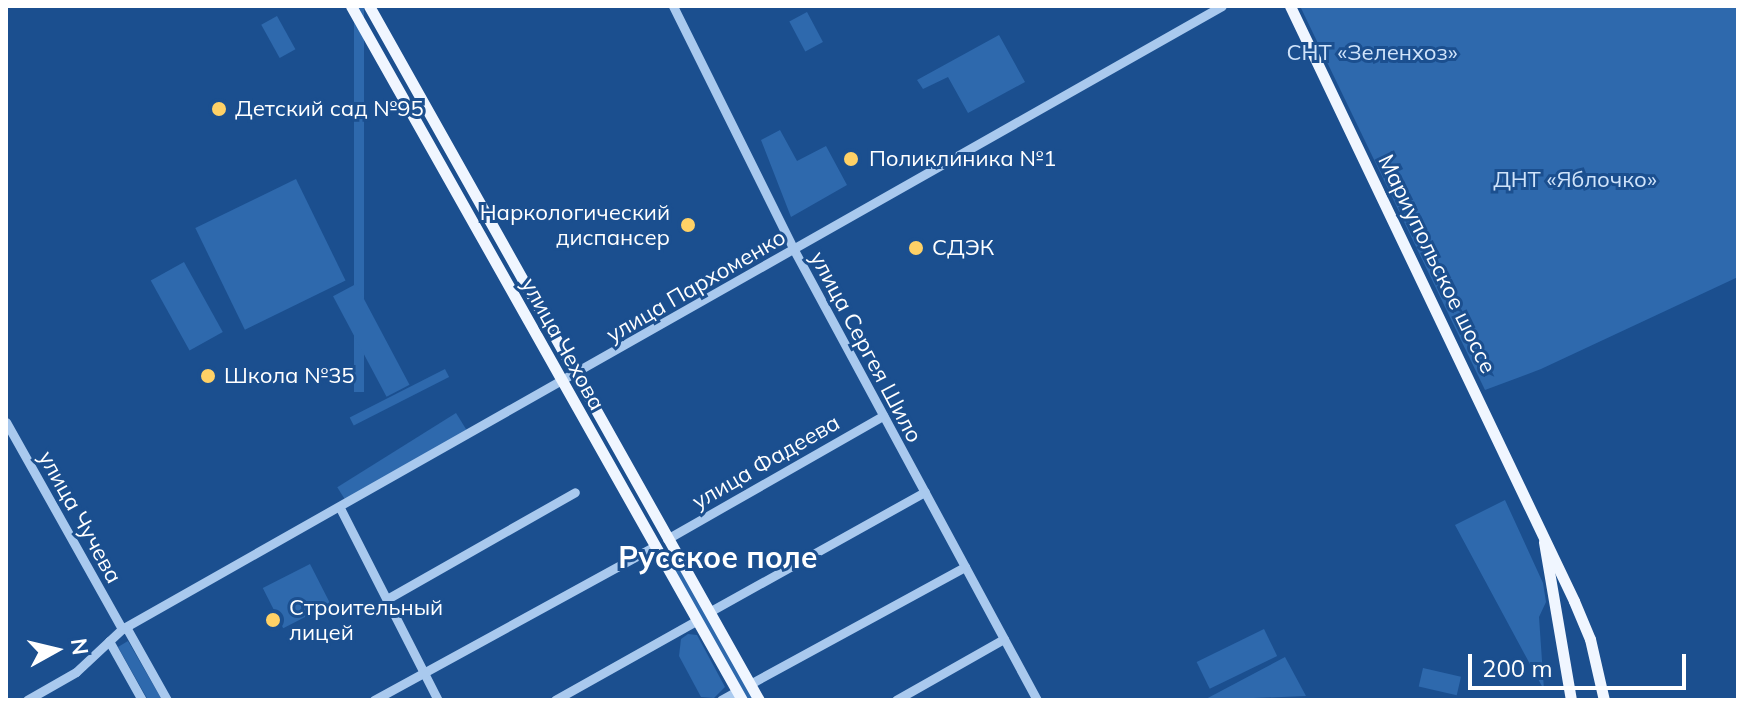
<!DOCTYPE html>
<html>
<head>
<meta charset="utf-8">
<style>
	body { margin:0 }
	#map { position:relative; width:1744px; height:706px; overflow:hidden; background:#1b4f8f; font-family:Mulish,sans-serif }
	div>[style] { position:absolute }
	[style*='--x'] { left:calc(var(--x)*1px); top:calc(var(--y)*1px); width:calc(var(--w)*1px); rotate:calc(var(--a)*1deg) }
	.green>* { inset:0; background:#2e69ad; transform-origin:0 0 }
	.minor>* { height:9px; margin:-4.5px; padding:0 4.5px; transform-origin:4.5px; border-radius:4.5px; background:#a9c9ee }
	.major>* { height:11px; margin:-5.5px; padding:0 5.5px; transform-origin:5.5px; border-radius:5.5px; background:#f0f6ff }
	.dots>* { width:22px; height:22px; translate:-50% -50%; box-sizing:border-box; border:4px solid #1b4f8f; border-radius:50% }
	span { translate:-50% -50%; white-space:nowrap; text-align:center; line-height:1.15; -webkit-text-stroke:6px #1b4f8f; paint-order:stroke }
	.park-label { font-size:22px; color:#cfe3fa }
	.poi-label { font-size:22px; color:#fff }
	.left { translate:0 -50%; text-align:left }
	.right { translate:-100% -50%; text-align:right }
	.street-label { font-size:22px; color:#fff }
	.district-label { font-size:30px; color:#fff; font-weight:700 }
	.frame { position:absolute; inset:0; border:8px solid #fff; pointer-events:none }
	.north { position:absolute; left:16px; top:610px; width:80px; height:80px; -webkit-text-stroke:6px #1b4f8f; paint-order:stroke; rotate:82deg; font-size:22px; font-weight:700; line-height:32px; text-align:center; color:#fff }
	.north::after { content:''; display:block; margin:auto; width:28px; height:36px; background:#fff; clip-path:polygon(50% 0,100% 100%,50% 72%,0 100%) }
	.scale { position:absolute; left:1468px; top:654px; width:218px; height:36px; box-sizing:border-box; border:4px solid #fff; border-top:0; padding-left:10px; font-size:24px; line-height:28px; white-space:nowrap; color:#fff; -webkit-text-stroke:6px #1b4f8f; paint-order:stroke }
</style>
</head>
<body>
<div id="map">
	<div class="green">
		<div style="left:354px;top:6px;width:10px;height:386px"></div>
		<div style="clip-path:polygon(1300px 6px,1738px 6px,1738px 277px,1541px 369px,1485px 390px)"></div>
		<div style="left:807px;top:12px;width:34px;height:20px;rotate:62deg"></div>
		<div style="left:277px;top:16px;width:38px;height:18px;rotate:61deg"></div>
		<div style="clip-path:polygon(999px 35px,1025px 82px,968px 113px,948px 77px,923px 89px,917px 80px)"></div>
		<div style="clip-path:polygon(780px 130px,797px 161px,826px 146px,847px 185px,791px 217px,761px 140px)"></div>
		<div style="left:296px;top:179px;width:113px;height:112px;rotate:64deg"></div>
		<div style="left:184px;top:262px;width:80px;height:38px;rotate:61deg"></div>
		<div style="left:356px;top:284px;width:114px;height:26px;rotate:62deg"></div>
		<div style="left:445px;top:369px;width:9px;height:107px;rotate:63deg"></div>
		<div style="left:456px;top:413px;width:22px;height:140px;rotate:58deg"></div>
		<div style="clip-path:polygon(1505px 500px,1543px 583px,1546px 602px,1539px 617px,1544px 690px,1455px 525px)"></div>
		<div style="left:670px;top:552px;width:171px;height:7px;rotate:60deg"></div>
		<div style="left:310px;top:564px;width:45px;height:53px;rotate:63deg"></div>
		<div style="left:1264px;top:629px;width:30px;height:75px;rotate:64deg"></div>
		<div style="clip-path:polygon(688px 634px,697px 635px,725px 687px,714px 698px,701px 697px,679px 656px,681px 639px)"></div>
		<div style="clip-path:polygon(128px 641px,162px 700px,148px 700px,118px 647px)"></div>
		<div style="clip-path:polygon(1285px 657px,1306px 696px,1204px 700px)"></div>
		<div style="left:1423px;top:668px;width:39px;height:19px;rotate:13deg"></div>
	</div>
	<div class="minor">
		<div style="--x:673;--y:6;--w:272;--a:63.6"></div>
		<div style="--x:794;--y:250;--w:511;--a:61.63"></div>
		<div style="--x:6;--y:422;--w:237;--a:60.7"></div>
		<div style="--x:340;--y:508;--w:216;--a:63"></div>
		<div style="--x:667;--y:539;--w:249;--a:-29.7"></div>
		<div style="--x:387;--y:599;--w:216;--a:-29.6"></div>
		<div style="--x:709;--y:612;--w:247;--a:-29.1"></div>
		<div style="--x:126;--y:627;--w:84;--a:60.7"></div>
		<div style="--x:109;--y:641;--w:68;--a:60.8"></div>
		<div style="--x:750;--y:684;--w:245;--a:-28.6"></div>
		<div style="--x:27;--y:700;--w:56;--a:-29.7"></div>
		<div style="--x:76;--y:672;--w:63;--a:-43.1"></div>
		<div style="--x:122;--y:629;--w:1264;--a:-29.53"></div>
		<div style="--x:374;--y:700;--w:319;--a:-28.7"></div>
		<div style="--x:555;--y:700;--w:162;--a:-29.3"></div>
		<div style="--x:721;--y:700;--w:18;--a:-29"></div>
		<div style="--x:896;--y:700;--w:124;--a:-29.5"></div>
	</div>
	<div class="major">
		<div style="--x:351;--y:6;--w:797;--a:60.6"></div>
		<div style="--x:369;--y:6;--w:796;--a:60.67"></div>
		<div style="--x:1290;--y:6;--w:659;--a:64.48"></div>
		<div style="--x:1574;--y:601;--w:41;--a:67.2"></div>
		<div style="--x:1590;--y:639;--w:63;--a:77.1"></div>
		<div style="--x:1544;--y:542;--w:160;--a:80.3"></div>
	</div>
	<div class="dots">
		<div style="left:219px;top:109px;background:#ffd166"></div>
		<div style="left:851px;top:159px;background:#ffd166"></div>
		<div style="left:688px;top:225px;background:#ffd166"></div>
		<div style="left:916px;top:248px;background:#ffd166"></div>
		<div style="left:208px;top:376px;background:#ffd166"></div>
		<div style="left:273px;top:620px;background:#ffd166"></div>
	</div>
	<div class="park-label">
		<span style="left:1372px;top:53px">СНТ «Зеленхоз»</span>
		<span style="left:1575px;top:180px">ДНТ «Яблочко»</span>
	</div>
	<div class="poi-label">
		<span class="left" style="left:235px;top:109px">Детский сад №95</span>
		<span class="left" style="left:869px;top:159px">Поликлиника №1</span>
		<span class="right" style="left:670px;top:225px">Наркологический<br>диспансер</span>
		<span class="left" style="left:932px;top:248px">СДЭК</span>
		<span class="left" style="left:224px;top:376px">Школа №35</span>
		<span class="left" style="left:289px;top:620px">Строительный<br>лицей</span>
	</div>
	<div class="street-label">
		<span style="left:1437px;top:264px;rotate:64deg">Мариупольское шоссе</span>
		<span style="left:696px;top:286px;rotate:-30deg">улица Пархоменко</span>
		<span style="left:563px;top:344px;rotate:61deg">улица Чехова</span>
		<span style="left:866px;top:347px;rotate:62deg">улица Сергея Шило</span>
		<span style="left:766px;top:462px;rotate:-30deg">улица Фадеева</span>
		<span style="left:80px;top:517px;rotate:61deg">улица Чучева</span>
	</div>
	<div class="district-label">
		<span style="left:718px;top:557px">Русское поле</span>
	</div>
	<div class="frame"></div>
	<div class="north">N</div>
	<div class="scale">200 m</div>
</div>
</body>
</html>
